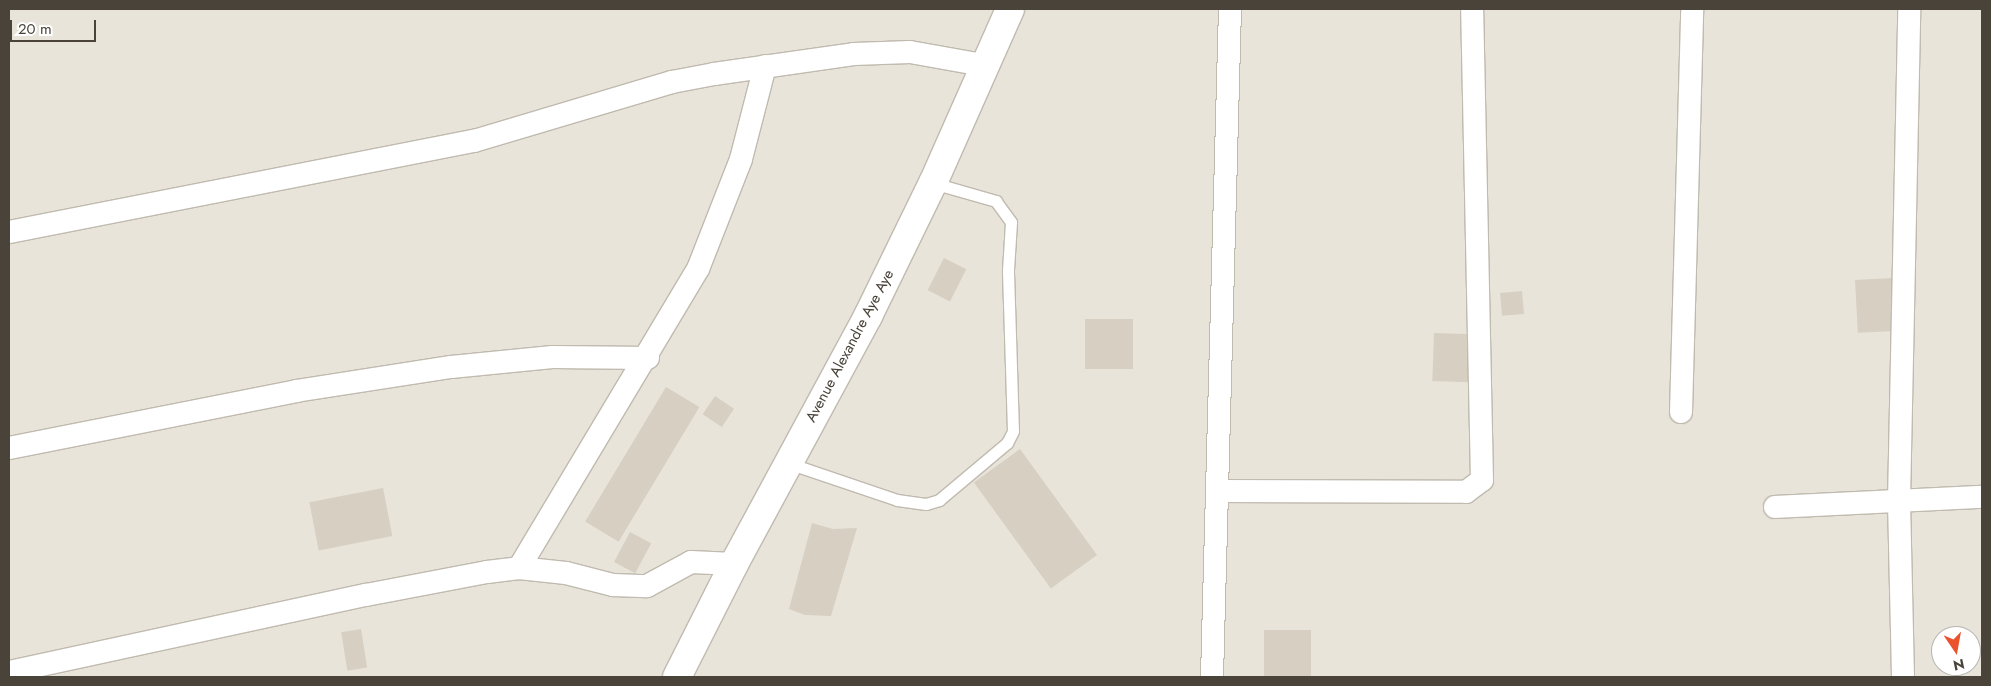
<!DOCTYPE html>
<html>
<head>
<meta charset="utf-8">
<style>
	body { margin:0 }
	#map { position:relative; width:1991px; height:686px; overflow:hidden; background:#f5f2ec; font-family:Jost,sans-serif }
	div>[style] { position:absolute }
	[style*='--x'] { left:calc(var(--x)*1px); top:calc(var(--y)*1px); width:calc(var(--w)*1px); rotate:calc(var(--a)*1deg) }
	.residential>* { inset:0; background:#e8e4da }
	.building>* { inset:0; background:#d6cfc2; transform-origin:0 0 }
	.roads { filter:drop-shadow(1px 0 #c0baaf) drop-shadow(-1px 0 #c0baaf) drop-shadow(0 1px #c0baaf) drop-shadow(0 -1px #c0baaf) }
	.service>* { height:11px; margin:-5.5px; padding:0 5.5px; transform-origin:5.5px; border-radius:5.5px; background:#fff }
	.minor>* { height:22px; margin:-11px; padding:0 11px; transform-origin:11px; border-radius:11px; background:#fff }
	.tertiary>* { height:28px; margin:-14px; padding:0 14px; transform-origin:14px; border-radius:14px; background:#fff }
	span { translate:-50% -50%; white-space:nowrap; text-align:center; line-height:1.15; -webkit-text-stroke:4.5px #fff; paint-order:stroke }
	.street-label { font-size:15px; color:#49433a }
	.frame { position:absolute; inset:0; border:10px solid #49433a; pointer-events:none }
	.north { position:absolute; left:1931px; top:626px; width:50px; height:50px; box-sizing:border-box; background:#fff; border:1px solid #b6b4b0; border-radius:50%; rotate:168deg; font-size:14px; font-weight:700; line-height:20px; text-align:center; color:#49433a }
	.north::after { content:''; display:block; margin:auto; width:18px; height:22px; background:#ea512d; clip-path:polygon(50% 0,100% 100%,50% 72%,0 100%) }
	.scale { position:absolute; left:10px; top:20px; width:86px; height:22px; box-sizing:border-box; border:2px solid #49433a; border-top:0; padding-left:6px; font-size:15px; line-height:18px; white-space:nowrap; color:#49433a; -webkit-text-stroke:4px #fff; paint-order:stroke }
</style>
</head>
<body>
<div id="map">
	<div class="residential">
		<div style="clip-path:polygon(evenodd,9px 9px,1982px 9px,1982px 677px,9px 677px,9px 9px,1941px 636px,1971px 636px,1971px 666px,1941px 666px,1941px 636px)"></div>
	</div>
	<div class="building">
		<div style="left:944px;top:258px;width:25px;height:36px;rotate:27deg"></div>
		<div style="left:1892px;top:278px;width:53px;height:37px;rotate:87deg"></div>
		<div style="left:1522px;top:291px;width:23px;height:22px;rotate:85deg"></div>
		<div style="left:1085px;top:319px;width:48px;height:50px"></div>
		<div style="left:1434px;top:333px;width:38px;height:48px;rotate:2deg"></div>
		<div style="left:666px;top:387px;width:39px;height:157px;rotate:31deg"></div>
		<div style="left:715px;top:396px;width:23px;height:22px;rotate:34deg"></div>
		<div style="left:1020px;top:449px;width:131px;height:57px;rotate:54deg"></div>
		<div style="left:383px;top:488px;width:49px;height:75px;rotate:79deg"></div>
		<div style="clip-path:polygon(812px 523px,833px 529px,857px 528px,831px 616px,805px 615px,789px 609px)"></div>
		<div style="left:630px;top:532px;width:24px;height:34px;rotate:28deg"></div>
		<div style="left:361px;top:629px;width:39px;height:20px;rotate:81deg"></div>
		<div style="left:1264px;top:630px;width:47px;height:47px"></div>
	</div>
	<div class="roads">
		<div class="service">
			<div style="--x:788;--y:463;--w:115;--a:18.7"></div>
			<div style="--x:897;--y:500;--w:29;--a:8"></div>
			<div style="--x:926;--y:504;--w:14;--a:-17"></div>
			<div style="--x:939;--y:500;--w:89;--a:-40"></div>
			<div style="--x:1007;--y:443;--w:13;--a:-63"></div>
			<div style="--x:1013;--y:431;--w:161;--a:-91.8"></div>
			<div style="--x:1008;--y:270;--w:48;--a:-86.4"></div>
			<div style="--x:1011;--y:222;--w:26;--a:-126"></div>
			<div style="--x:996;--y:201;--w:66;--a:-164.1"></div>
		</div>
		<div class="minor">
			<div style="--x:9;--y:232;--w:474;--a:-11.1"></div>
			<div style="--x:474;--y:141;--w:207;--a:-16.6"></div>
			<div style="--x:672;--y:82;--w:43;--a:-10.8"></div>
			<div style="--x:714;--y:74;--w:141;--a:-8.1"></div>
			<div style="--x:854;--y:54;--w:56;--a:-2"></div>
			<div style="--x:910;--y:52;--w:74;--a:10.1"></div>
			<div style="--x:1681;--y:412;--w:403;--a:-88.4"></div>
			<div style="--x:9;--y:448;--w:293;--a:-11.2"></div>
			<div style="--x:296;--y:391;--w:157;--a:-8.8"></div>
			<div style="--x:451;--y:367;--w:102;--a:-5.6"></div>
			<div style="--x:553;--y:357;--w:95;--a:0.6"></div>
			<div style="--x:1217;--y:491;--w:249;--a:0.2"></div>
			<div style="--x:1466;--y:492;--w:20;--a:-37"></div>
			<div style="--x:1482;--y:480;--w:471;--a:-91.2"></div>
			<div style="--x:1775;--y:507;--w:207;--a:-2.8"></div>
			<div style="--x:519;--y:568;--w:348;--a:-59.1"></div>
			<div style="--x:698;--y:269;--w:118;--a:-68.6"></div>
			<div style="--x:741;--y:159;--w:96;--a:-75.5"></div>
			<div style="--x:9;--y:672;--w:365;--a:-12.2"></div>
			<div style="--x:366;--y:595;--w:123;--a:-10.8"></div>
			<div style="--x:487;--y:572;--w:32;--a:-7"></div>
			<div style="--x:519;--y:568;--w:47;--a:6.1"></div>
			<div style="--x:566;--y:573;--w:49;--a:14.3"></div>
			<div style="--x:613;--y:585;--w:34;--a:2"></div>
			<div style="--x:647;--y:586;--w:50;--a:-28.6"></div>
			<div style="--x:691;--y:562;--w:43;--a:2.7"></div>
			<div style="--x:1212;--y:677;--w:668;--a:-88.46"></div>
			<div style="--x:1903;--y:677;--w:176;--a:-91.3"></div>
			<div style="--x:1899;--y:501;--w:492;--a:-88.8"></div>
		</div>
		<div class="tertiary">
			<div style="--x:677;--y:677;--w:127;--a:-63.2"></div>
			<div style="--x:734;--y:564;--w:282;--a:-61.6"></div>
			<div style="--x:868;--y:316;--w:148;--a:-64"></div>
			<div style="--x:933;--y:183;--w:190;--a:-66.1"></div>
		</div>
	</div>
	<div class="street-label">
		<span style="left:850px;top:346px;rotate:-62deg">Avenue Alexandre Aye Aye</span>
	</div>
	<div class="frame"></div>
	<div class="north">N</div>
	<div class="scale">20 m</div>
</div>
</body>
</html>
